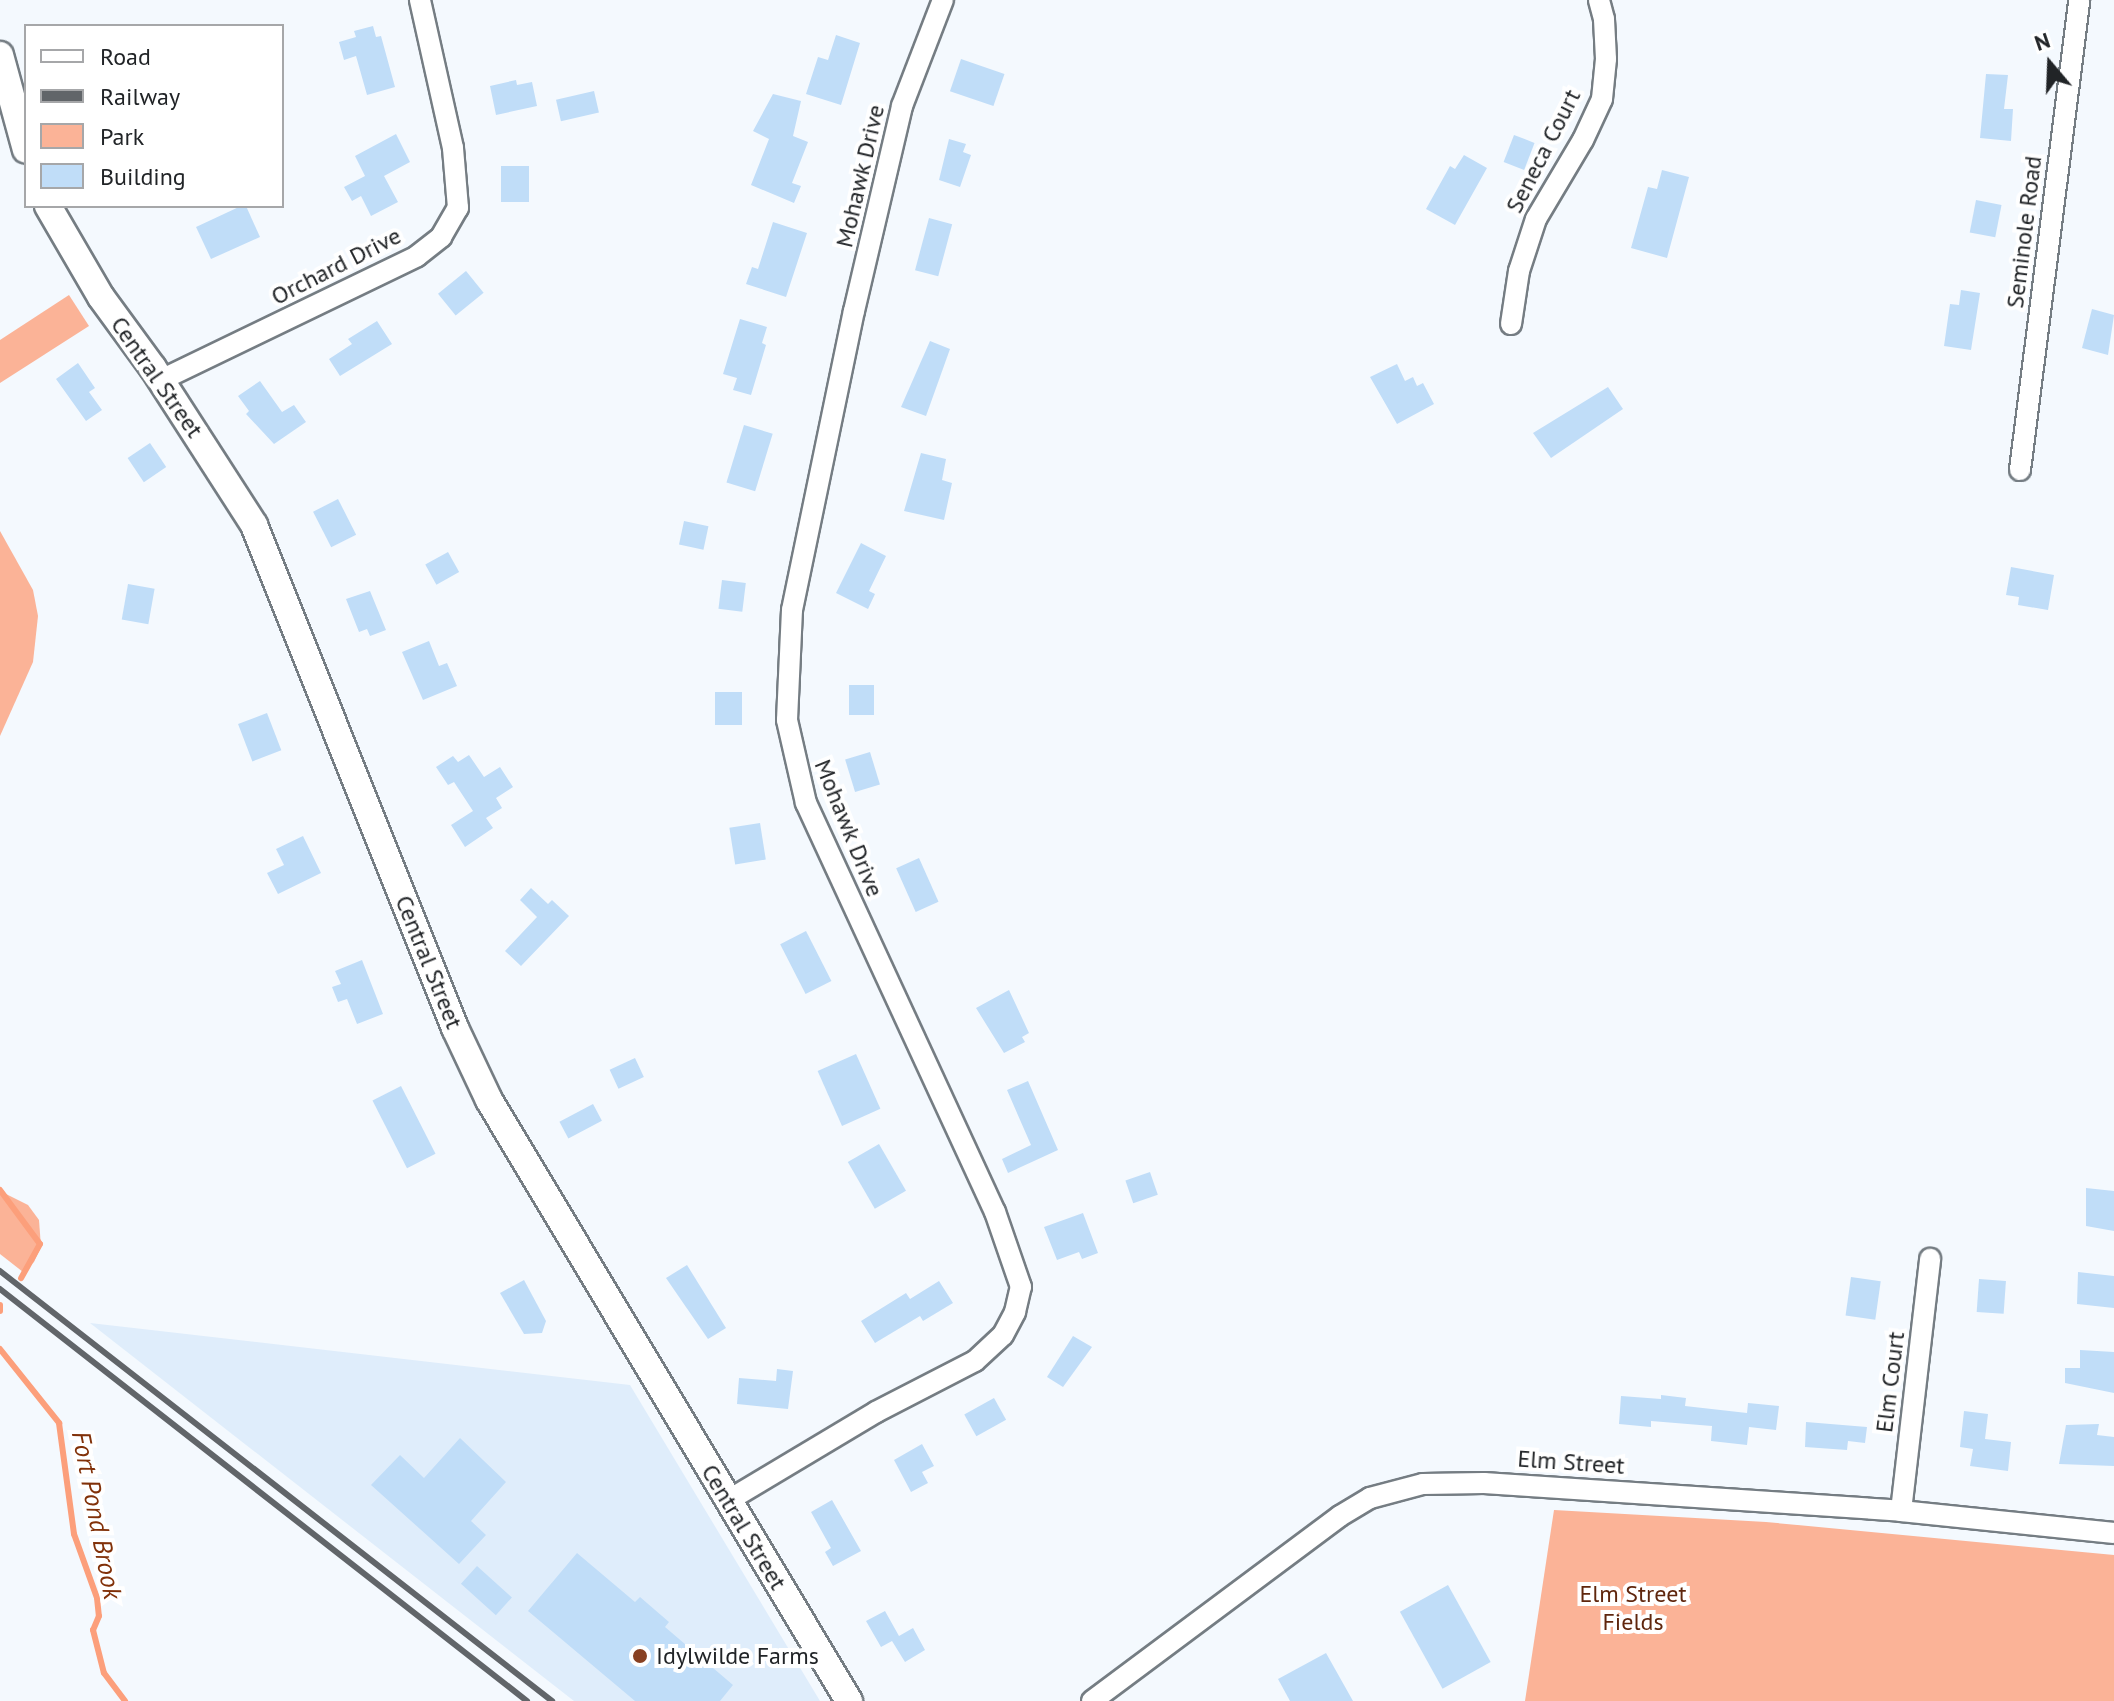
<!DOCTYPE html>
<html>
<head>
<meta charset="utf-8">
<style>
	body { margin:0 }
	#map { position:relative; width:2114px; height:1701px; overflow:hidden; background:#f4f9fe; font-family:"PT Sans",sans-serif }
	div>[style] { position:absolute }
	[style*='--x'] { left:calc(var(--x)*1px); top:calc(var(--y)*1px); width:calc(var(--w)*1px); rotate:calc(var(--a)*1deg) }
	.built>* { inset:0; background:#dfedfb }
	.green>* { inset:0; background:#fbb397 }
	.stream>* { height:6px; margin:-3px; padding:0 3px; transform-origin:3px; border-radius:3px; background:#fc9f7b }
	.building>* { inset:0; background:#c0ddf8; transform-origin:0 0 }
	.roads { filter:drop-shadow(2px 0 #757d83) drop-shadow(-2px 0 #757d83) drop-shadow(0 2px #757d83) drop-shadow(0 -2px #757d83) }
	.street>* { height:20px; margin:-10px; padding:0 10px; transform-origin:10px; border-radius:10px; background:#fff }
	.secondary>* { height:26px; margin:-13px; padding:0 13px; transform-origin:13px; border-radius:13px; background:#fff }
	.rail>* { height:6px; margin:-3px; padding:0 3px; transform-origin:3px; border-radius:3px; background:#616569 }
	.dots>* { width:22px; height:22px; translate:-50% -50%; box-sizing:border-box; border:4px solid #fff; border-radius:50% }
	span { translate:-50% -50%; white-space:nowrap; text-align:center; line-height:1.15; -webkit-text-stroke:8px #fff; paint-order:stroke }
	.street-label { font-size:24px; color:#212427 }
	.park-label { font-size:24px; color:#5f260d }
	.poi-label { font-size:24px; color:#212427 }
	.left { translate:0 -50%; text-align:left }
	.water-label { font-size:26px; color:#813008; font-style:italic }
	.legend { position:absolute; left:24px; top:24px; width:260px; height:184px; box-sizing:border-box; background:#fff; border:2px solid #a6a7a9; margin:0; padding:10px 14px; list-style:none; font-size:24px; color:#212427 }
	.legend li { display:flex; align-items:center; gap:16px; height:40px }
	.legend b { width:40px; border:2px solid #a6a7a9 }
	.north { position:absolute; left:2010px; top:24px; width:80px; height:80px; -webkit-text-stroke:6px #fff; paint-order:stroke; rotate:341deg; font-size:22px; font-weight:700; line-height:32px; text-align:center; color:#212427 }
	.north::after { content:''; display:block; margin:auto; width:28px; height:36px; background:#212427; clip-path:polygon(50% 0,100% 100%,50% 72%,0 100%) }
</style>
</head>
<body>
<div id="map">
	<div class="built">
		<div style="clip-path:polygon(90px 1323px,630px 1385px,820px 1701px,574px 1701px)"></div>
	</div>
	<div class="green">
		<div style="clip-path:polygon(69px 295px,89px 326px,0 383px,0 340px)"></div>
		<div style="clip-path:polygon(0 531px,33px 590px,38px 616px,33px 662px,0 736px)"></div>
		<div style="clip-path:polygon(0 1191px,28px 1205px,39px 1220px,41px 1247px,34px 1262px,23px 1272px,0 1254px)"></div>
		<div style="clip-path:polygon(1554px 1510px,1766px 1522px,2114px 1555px,2114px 1701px,1525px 1701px)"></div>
	</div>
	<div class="stream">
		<div style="--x:0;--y:1190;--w:67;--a:53.5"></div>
		<div style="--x:40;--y:1244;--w:39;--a:119"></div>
		<div style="--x:0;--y:1311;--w:6;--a:-90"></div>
		<div style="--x:0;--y:1349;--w:95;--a:51.4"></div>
		<div style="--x:59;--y:1423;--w:112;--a:82.3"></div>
		<div style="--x:74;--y:1534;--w:68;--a:70.2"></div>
		<div style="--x:97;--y:1598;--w:18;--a:84"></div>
		<div style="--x:99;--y:1616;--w:15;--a:113"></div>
		<div style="--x:93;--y:1630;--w:44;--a:75.7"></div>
		<div style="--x:104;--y:1673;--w:35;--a:53"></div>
	</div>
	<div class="building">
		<div style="clip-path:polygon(373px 26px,376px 37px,381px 36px,395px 87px,367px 95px,356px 56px,344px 60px,339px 42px,356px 37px,354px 31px)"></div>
		<div style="clip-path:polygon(836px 35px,860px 43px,841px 105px,806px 94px,818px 57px,828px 60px)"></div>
		<div style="left:961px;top:59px;width:46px;height:34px;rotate:19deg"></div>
		<div style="clip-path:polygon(1986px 74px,2008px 75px,2004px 109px,2013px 109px,2011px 141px,1980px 138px)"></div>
		<div style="clip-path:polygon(516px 80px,517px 85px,532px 82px,537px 106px,496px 115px,490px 86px)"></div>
		<div style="left:594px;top:91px;width:22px;height:39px;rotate:77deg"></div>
		<div style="clip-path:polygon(773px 94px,801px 101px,793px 136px,808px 142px,792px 183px,801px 186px,794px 203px,751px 185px,769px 139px,753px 131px)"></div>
		<div style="clip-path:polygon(396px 134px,410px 162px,384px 176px,398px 202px,371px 216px,361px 196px,352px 201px,344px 187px,365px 176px,355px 156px)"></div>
		<div style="left:1514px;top:135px;width:22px;height:29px;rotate:21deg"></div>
		<div style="clip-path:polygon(949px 139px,966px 144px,963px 152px,971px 155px,960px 187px,939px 180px)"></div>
		<div style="clip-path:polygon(1464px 155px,1487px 168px,1455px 225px,1426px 209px,1450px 166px,1455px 169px)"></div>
		<div style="left:529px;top:166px;width:36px;height:28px;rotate:90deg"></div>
		<div style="clip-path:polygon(1662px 170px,1689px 177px,1667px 258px,1631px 248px,1648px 187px,1657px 189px)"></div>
		<div style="left:1976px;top:200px;width:26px;height:33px;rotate:11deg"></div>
		<div style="clip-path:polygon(241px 206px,246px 206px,260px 237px,211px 259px,196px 227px)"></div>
		<div style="left:929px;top:218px;width:24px;height:54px;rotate:15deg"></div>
		<div style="clip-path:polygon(773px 222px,807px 233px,786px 297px,746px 284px,752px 267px,758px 269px)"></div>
		<div style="left:466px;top:271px;width:28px;height:36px;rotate:51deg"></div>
		<div style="clip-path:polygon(1961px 290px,1980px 293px,1971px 350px,1944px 346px,1950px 304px,1959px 305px)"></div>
		<div style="clip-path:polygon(2092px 309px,2114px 315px,2108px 355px,2082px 348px)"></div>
		<div style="clip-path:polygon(740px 319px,767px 327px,762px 343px,766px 345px,751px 395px,733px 390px,737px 378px,723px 374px)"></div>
		<div style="clip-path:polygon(377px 321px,392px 344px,340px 376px,329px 359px,352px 344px,348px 339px)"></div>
		<div style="clip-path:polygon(930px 341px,950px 349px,926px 416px,901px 407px)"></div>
		<div style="clip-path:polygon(78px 363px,95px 388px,89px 392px,102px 410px,86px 421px,56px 379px)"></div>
		<div style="clip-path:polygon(1397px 364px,1405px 381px,1413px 377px,1417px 386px,1423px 383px,1434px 404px,1397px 424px,1370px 377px)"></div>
		<div style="clip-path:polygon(260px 381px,282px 412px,294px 405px,306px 422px,274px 444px,246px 414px,249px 411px,238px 396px)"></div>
		<div style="clip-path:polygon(1608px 387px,1623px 409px,1551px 458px,1533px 433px)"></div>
		<div style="left:744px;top:425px;width:30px;height:60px;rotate:17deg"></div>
		<div style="left:150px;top:443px;width:29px;height:27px;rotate:56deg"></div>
		<div style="clip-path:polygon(921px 453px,946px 459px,942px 480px,952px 483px,944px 520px,904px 511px)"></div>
		<div style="left:338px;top:499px;width:40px;height:28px;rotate:63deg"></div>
		<div style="left:684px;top:521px;width:25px;height:24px;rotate:12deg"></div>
		<div style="clip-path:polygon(861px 543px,886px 556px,869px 591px,875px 594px,868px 609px,836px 593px)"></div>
		<div style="left:448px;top:552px;width:23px;height:26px;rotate:61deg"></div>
		<div style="clip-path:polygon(2011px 567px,2054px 575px,2048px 610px,2018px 605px,2019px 597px,2006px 595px)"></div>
		<div style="left:722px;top:580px;width:24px;height:29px;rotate:7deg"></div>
		<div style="left:128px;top:584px;width:27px;height:36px;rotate:10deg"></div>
		<div style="clip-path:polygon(370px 591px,386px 630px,370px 636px,367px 629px,359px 632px,346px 599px)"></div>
		<div style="clip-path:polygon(429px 641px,439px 666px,447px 663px,457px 686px,423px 700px,402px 652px)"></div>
		<div style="left:849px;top:685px;width:25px;height:30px"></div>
		<div style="left:715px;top:692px;width:27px;height:33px"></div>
		<div style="left:267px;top:713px;width:40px;height:31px;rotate:69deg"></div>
		<div style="left:870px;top:752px;width:34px;height:26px;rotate:73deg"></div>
		<div style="clip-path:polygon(469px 755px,484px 777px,500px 767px,513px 787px,496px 798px,502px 808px,486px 818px,493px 828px,465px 847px,451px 825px,473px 811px,454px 782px,448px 785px,436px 767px,453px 756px,458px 762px)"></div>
		<div style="left:760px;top:823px;width:37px;height:31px;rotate:81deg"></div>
		<div style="clip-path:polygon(303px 836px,321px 873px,278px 894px,267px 873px,284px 865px,276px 849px)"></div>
		<div style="left:919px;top:858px;width:48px;height:25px;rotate:66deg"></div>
		<div style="clip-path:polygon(531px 888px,548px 904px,552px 900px,569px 916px,521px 966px,505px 951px,537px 917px,520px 900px)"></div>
		<div style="left:806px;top:931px;width:56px;height:29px;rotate:63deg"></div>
		<div style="clip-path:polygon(362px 960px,383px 1014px,357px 1024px,347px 999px,338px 1002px,332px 987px,341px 984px,335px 971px)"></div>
		<div style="clip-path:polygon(1009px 990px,1029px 1033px,1022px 1037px,1025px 1042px,1004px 1053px,976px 1008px)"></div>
		<div style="left:856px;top:1054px;width:60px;height:42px;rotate:66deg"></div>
		<div style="left:635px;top:1058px;width:21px;height:28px;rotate:65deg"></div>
		<div style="clip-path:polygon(1028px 1081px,1058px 1150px,1008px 1173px,1002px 1159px,1031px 1145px,1007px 1090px)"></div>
		<div style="left:401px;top:1086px;width:76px;height:32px;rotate:63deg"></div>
		<div style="left:593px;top:1104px;width:19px;height:38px;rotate:62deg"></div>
		<div style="left:879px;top:1144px;width:54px;height:36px;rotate:60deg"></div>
		<div style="left:1150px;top:1172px;width:24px;height:26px;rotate:71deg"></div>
		<div style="clip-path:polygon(2086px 1188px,2114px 1191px,2114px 1231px,2086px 1226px)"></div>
		<div style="clip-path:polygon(1083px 1213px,1098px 1253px,1082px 1259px,1079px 1252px,1057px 1260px,1044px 1227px)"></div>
		<div style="clip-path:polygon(687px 1265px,726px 1328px,708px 1339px,666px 1278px)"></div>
		<div style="clip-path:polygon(2078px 1272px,2114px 1276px,2114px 1308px,2077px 1304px)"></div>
		<div style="left:1851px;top:1277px;width:30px;height:39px;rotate:8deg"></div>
		<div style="left:1979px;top:1279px;width:27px;height:33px;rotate:4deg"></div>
		<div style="clip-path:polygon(524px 1280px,546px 1321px,542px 1333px,524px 1334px,500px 1293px)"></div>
		<div style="clip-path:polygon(939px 1281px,953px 1303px,923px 1321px,920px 1316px,875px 1343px,861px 1321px,906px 1293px,910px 1299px)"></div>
		<div style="clip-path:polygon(1073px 1336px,1092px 1347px,1063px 1387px,1047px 1377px)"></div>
		<div style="clip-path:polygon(2080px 1350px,2114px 1352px,2114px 1393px,2065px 1383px,2065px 1368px,2080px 1368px)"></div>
		<div style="clip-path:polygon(777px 1369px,793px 1371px,788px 1409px,737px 1404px,739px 1378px,776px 1381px)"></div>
		<div style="clip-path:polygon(1661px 1395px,1686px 1398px,1685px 1406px,1747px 1413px,1748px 1403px,1779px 1406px,1776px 1430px,1749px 1427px,1747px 1445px,1711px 1441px,1712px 1426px,1651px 1421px,1651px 1427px,1619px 1424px,1621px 1396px,1661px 1399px)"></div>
		<div style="left:994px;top:1398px;width:25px;height:34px;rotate:61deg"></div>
		<div style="clip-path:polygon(1964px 1411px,1988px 1414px,1985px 1439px,2011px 1442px,2008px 1471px,1970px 1466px,1973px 1449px,1960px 1447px)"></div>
		<div style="clip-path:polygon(1806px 1422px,1867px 1427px,1865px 1443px,1848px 1441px,1847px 1450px,1805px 1447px)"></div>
		<div style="clip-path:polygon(2099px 1424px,2097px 1435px,2114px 1437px,2114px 1466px,2059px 1464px,2066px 1425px)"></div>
		<div style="clip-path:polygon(460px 1438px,506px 1482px,471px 1521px,486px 1535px,459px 1564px,371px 1485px,400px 1455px,424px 1478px)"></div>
		<div style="clip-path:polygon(922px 1444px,934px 1466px,922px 1472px,928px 1483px,911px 1492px,894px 1460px)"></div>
		<div style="clip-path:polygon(832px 1500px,861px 1551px,833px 1566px,825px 1552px,831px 1548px,811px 1512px)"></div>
		<div style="clip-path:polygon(577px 1553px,635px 1602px,640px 1597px,669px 1622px,665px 1627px,733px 1685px,720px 1701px,635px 1701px,528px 1611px)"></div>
		<div style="left:477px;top:1566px;width:47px;height:24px;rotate:42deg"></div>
		<div style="left:1448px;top:1585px;width:88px;height:55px;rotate:61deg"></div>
		<div style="clip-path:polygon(885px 1611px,899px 1636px,913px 1628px,925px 1650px,905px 1662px,892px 1641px,881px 1647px,866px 1621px)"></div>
		<div style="clip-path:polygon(1326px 1653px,1353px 1701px,1290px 1701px,1278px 1679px)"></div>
	</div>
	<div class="roads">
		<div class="street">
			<div style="--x:1511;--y:324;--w:54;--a:-81.4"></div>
			<div style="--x:1519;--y:271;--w:55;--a:-71.9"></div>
			<div style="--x:1536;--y:219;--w:92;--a:-59.3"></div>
			<div style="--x:1583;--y:140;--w:45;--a:-65.1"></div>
			<div style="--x:1602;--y:99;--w:40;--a:-84.3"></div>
			<div style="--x:1606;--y:59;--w:40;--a:-92.9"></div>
			<div style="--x:1604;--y:19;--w:20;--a:-105"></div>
			<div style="--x:161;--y:380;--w:284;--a:-25.8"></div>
			<div style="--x:417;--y:256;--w:31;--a:-38"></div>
			<div style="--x:441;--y:237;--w:34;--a:-60"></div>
			<div style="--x:458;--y:208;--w:60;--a:-94.8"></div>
			<div style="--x:453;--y:148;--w:152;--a:-102.6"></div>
			<div style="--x:2020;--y:470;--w:474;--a:-82.8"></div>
			<div style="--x:729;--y:1500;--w:171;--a:-30.9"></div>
			<div style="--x:876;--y:1412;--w:111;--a:-27.3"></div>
			<div style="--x:975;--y:1361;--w:38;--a:-43"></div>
			<div style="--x:1003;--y:1335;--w:26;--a:-62"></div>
			<div style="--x:1015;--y:1312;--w:26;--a:-77"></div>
			<div style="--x:1021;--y:1287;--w:79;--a:-109.1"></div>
			<div style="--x:995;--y:1212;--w:451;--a:-114.8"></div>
			<div style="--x:806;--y:803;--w:85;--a:-102.9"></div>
			<div style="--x:787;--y:720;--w:110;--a:-87.4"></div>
			<div style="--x:792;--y:610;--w:305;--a:-78.3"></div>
			<div style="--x:854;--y:311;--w:211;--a:-76.8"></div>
			<div style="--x:902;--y:106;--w:114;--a:-68.9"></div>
			<div style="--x:1901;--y:1511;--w:254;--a:-83.4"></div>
			<div style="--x:1092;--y:1701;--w:309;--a:-36.7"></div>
			<div style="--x:1340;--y:1516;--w:35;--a:-31"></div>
			<div style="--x:1370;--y:1498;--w:55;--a:-14.8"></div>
			<div style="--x:1423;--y:1484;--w:61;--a:-0.9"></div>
			<div style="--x:1484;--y:1483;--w:418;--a:3.8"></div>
			<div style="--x:1901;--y:1511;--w:214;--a:5.9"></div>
		</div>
		<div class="secondary">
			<div style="--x:0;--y:55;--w:98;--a:74.7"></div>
			<div style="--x:48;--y:206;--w:105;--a:59.8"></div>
			<div style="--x:101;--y:297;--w:88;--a:53.8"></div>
			<div style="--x:153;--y:368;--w:187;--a:57.2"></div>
			<div style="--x:254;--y:525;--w:542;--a:68.22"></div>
			<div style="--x:455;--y:1028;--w:80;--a:64.7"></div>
			<div style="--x:489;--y:1100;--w:701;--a:59.08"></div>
		</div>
	</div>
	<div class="rail">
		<div style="--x:0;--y:1271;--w:700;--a:37.92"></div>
		<div style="--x:0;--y:1289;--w:669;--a:38.02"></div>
	</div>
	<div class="dots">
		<div style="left:640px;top:1656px;background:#884021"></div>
	</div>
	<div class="street-label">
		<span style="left:1543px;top:151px;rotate:-63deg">Seneca Court</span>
		<span style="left:860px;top:176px;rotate:-77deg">Mohawk Drive</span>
		<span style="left:2024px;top:232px;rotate:-83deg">Seminole Road</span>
		<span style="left:336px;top:266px;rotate:-27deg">Orchard Drive</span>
		<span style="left:157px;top:377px;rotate:55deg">Central Street</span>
		<span style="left:849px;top:828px;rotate:68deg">Mohawk Drive</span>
		<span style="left:429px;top:962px;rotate:68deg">Central Street</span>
		<span style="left:1890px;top:1382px;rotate:-83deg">Elm Court</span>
		<span style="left:1571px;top:1462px;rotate:4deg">Elm Street</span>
		<span style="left:744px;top:1527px;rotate:59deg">Central Street</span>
	</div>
	<div class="park-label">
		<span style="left:1633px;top:1608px">Elm Street<br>Fields</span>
	</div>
	<div class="poi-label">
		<span class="left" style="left:656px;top:1656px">Idylwilde Farms</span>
	</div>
	<div class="water-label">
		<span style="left:97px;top:1515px;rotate:79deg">Fort Pond Brook</span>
	</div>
	<ul class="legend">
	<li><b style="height:10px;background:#fff"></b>Road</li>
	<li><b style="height:10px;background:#616569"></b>Railway</li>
	<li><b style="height:22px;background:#fbb397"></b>Park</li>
	<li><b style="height:22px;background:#c0ddf8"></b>Building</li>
	</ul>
	<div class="north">N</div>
</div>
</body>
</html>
